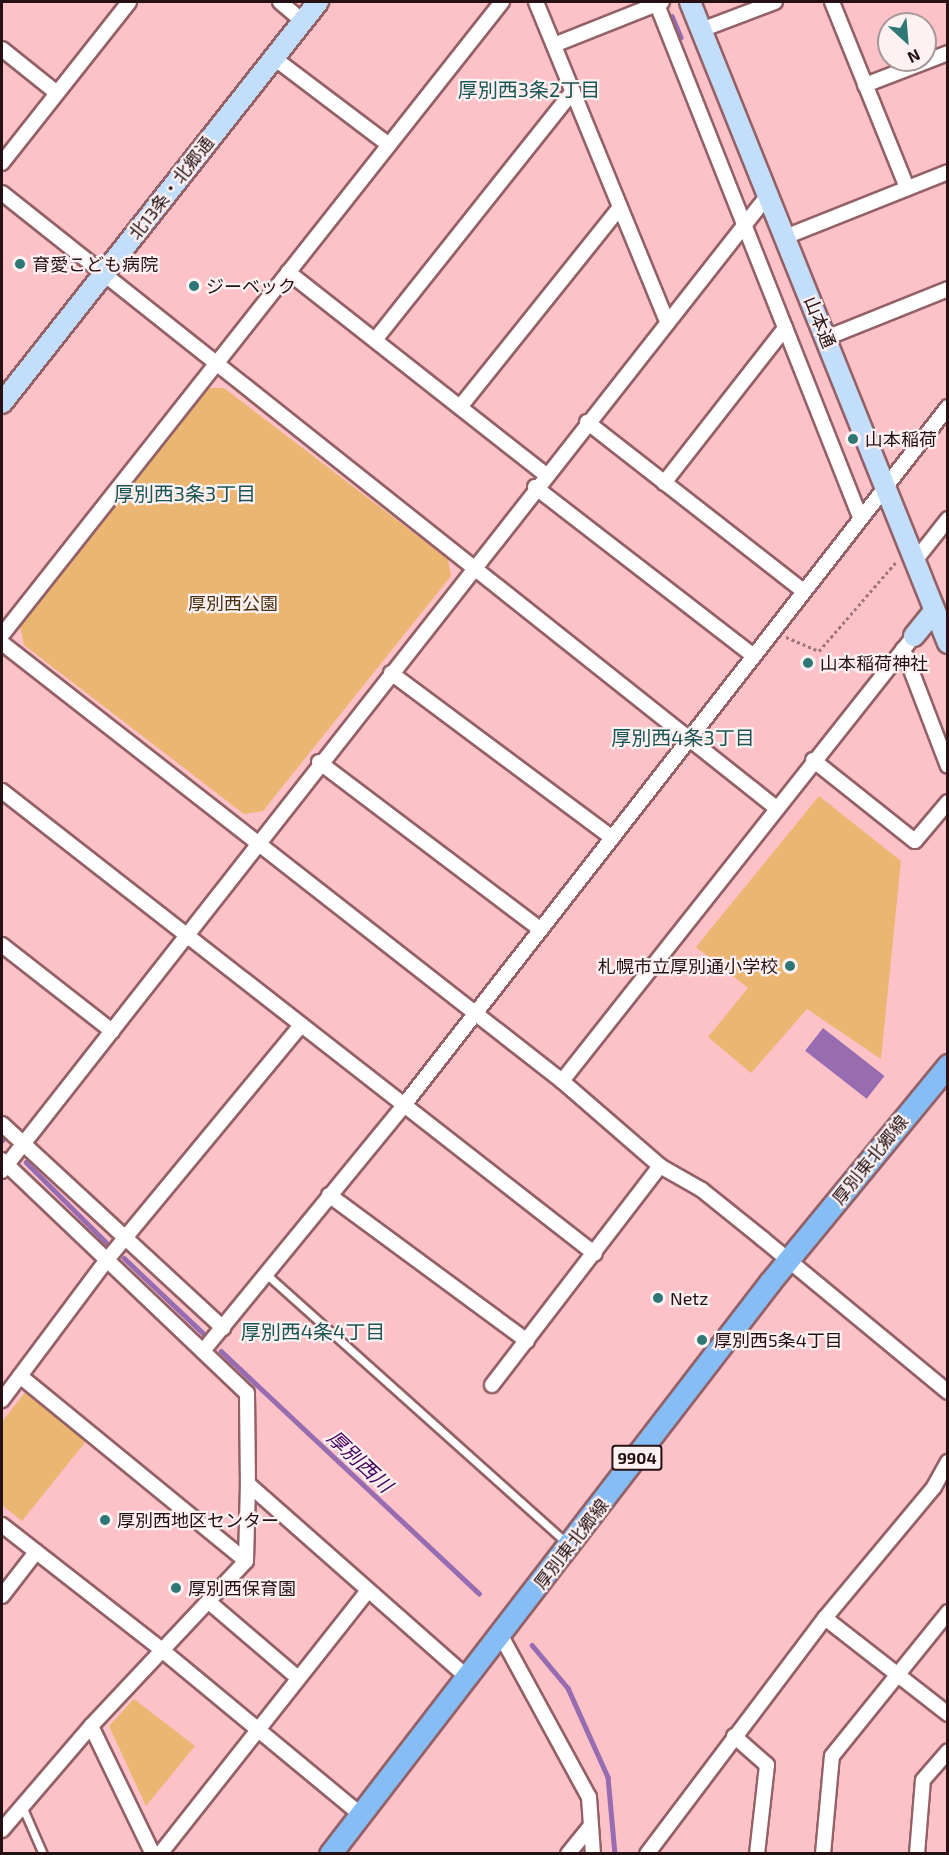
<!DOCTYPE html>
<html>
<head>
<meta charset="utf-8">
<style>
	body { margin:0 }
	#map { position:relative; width:949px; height:1855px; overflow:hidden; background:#fcc2c7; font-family:"Exo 2","Noto Sans JP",sans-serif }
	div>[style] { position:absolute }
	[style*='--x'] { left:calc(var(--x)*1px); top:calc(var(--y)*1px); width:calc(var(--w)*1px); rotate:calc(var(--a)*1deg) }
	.green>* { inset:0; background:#eab672 }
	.water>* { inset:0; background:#976cb1; transform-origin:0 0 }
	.stream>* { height:4.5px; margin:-2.25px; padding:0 2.25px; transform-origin:2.25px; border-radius:2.25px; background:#976cb1 }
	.path>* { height:3px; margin-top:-1.5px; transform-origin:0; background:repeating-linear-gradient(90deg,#9f767a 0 3px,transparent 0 6px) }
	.roads { filter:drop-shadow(2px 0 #936166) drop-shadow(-2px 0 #936166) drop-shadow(0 2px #936166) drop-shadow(0 -2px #936166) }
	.lane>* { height:7px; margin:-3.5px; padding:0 3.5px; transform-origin:3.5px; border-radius:3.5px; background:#fff }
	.street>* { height:14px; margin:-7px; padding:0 7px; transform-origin:7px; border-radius:7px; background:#fff }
	.secondary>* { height:20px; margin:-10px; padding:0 10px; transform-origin:10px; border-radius:10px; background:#c2defa }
	.primary>* { height:21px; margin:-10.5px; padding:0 10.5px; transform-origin:10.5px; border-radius:10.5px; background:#86bdf5 }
	.dots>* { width:16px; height:16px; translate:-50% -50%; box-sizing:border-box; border:3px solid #fdf1f2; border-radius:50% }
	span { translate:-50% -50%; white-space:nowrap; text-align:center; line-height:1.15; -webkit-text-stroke:4.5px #fdf1f2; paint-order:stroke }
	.shield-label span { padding:2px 4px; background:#fdf1f2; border:2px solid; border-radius:4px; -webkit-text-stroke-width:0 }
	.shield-label { font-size:16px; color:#251114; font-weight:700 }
	.street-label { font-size:18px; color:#251114 }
	.poi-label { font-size:18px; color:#251114 }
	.left { translate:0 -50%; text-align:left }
	.right { translate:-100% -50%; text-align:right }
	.park-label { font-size:18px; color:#493111 }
	.neighbourhood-label { font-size:20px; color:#195553 }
	.water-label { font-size:20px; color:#41015c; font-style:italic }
	.frame { position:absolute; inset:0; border:3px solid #251114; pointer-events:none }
	.north { position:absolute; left:877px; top:12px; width:60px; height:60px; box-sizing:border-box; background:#fdf1f2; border:2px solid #a79799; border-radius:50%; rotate:154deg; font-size:16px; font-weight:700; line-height:24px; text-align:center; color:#251114 }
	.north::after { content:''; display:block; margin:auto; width:21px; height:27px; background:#2e7775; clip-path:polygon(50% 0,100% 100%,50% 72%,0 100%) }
</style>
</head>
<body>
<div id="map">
	<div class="green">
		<div style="clip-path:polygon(207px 388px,224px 388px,448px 559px,451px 576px,263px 811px,244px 814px,24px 645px,20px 627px)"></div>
		<div style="clip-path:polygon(819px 796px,901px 861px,881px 1059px,807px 1009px,751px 1073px,708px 1037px,748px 988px,696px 947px)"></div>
		<div style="clip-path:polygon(26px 1391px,87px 1440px,22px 1521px,2px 1505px,2px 1422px)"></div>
		<div style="clip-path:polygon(134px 1699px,195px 1746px,146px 1806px,109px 1726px)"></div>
	</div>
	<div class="water">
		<div style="left:823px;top:1028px;width:78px;height:29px;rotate:38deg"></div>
	</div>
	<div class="stream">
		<div style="--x:672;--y:16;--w:23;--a:67"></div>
		<div style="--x:2;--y:1139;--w:1;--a:45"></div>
		<div style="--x:26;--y:1162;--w:113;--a:45"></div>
		<div style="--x:124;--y:1258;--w:112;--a:43.5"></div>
		<div style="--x:221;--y:1351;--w:354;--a:43.2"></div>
		<div style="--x:532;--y:1645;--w:56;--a:50.1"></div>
		<div style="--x:568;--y:1688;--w:98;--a:65.8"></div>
		<div style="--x:608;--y:1777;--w:77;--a:84.8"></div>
	</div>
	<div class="path">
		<div style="--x:786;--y:637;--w:36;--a:23"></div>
		<div style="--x:819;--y:651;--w:119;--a:-49.1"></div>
	</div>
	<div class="roads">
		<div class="lane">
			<div style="--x:266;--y:1274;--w:402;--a:41.8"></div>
			<div style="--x:22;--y:1806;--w:52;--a:66.4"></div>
		</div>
		<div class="street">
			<div style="--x:280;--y:2;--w:30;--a:40"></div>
			<div style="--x:536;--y:2;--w:346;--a:67.7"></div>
			<div style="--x:656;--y:2;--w:554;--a:68.39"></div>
			<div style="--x:832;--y:2;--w:201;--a:68"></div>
			<div style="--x:701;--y:30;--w:79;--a:-20.7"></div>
			<div style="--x:554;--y:45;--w:116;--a:-21.7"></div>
			<div style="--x:2;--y:49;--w:70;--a:38.7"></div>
			<div style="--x:274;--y:58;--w:144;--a:37.1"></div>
			<div style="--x:865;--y:85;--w:89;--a:-21.1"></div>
			<div style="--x:2;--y:163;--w:205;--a:-51.7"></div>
			<div style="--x:2;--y:193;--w:987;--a:38.46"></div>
			<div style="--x:785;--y:237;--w:175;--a:-21.7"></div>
			<div style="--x:288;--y:272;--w:328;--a:38.2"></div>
			<div style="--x:826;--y:338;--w:131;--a:-21.9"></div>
			<div style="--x:375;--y:340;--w:318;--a:-51.5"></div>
			<div style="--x:460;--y:407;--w:256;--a:-51.3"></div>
			<div style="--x:587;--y:422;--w:273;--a:38"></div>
			<div style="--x:664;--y:483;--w:197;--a:-52"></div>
			<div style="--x:535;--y:487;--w:274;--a:37.7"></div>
			<div style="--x:914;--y:562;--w:55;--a:-51.7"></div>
			<div style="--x:2;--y:635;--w:807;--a:-51.7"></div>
			<div style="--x:2;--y:643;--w:711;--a:38.03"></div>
			<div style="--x:562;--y:1081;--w:130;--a:40.9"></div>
			<div style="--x:660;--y:1166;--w:48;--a:29.7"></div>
			<div style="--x:702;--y:1190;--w:78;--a:38.8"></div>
			<div style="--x:763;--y:1239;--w:240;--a:39.6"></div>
			<div style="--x:903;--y:649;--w:125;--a:69"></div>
			<div style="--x:391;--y:673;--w:276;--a:36.7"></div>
			<div style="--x:813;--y:760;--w:130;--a:38.5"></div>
			<div style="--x:915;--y:841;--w:51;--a:-49.8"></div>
			<div style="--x:319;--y:762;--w:278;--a:37.1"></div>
			<div style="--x:2;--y:791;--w:752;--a:37.98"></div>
			<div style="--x:2;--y:945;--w:140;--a:38"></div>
			<div style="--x:562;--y:1081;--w:567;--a:-51.66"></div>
			<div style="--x:2;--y:1124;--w:301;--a:42.7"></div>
			<div style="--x:2;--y:1160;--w:338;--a:43.6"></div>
			<div style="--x:247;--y:1393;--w:91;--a:89.4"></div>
			<div style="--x:248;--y:1484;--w:77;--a:91.5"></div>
			<div style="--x:246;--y:1561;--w:226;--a:133.2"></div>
			<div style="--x:91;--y:1726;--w:137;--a:130.6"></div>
			<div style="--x:2;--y:1171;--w:1241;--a:-51.87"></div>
			<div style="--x:329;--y:1195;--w:246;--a:36.4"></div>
			<div style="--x:203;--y:1351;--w:318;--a:-50.7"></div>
			<div style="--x:404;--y:1105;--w:885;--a:-52.07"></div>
			<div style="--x:20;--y:1376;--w:292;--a:39.3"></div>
			<div style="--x:492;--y:1385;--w:276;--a:-52.5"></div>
			<div style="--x:2;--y:1400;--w:174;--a:-53.2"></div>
			<div style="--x:106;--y:1261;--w:306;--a:-50.4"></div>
			<div style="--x:248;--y:1484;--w:292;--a:41.4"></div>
			<div style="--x:2;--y:1525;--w:204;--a:38"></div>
			<div style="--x:163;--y:1651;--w:257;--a:39.6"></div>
			<div style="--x:2;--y:1596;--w:56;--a:-52.3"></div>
			<div style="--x:209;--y:1602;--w:117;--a:40.5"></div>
			<div style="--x:825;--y:1618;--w:156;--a:38"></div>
			<div style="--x:500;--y:1634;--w:186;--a:61.4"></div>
			<div style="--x:589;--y:1797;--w:57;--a:86"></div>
			<div style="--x:91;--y:1726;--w:142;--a:64.2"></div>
			<div style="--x:734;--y:1736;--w:44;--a:41.3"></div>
			<div style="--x:767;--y:1765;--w:90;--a:96.4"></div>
			<div style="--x:160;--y:1854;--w:334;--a:-51.7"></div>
			<div style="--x:568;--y:1854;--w:36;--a:-51"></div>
			<div style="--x:647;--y:1854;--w:296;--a:-53"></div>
			<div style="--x:825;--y:1618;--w:170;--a:-50.2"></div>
			<div style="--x:934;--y:1487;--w:29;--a:-61"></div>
			<div style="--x:823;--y:1854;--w:98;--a:-84.8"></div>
			<div style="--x:832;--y:1756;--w:185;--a:-51.1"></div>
			<div style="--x:917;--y:1854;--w:74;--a:-85.4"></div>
			<div style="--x:923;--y:1780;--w:38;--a:-49"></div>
		</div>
		<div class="secondary">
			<div style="--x:690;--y:2;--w:691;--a:68.08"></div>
			<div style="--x:2;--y:403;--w:511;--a:-51.76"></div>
			<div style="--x:914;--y:636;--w:32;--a:-51"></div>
		</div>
		<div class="primary">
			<div style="--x:330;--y:1854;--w:722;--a:-52.43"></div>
			<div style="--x:770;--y:1282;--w:281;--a:-50.6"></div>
		</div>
	</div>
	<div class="dots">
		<div style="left:20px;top:264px;background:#2e7775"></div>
		<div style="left:194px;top:286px;background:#2e7775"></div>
		<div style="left:853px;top:439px;background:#2e7775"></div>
		<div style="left:808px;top:663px;background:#2e7775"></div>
		<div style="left:790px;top:966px;background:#2e7775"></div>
		<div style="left:658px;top:1298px;background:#2e7775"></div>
		<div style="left:702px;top:1340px;background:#2e7775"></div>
		<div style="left:105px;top:1520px;background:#2e7775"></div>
		<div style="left:176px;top:1588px;background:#2e7775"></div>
	</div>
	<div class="shield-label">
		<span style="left:637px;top:1458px">9904</span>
	</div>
	<div class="street-label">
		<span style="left:171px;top:188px;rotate:-52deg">北13条・北郷通</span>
		<span style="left:820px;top:322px;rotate:68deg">山本通</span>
		<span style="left:870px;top:1160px;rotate:-51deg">厚別東北郷線</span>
		<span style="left:571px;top:1544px;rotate:-52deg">厚別東北郷線</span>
	</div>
	<div class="poi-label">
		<span class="left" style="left:32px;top:264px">育愛こども病院</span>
		<span class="left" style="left:206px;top:286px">ジーベック</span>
		<span class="left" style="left:865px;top:439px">山本稲荷</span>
		<span class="left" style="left:820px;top:663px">山本稲荷神社</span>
		<span class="right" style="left:778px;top:966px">札幌市立厚別通小学校</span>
		<span class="left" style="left:670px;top:1298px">Netz</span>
		<span class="left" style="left:714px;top:1340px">厚別西5条4丁目</span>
		<span class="left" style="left:117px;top:1520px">厚別西地区センター</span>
		<span class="left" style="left:188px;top:1588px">厚別西保育園</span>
	</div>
	<div class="park-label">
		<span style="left:233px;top:603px">厚別西公園</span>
	</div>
	<div class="neighbourhood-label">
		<span style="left:529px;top:89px">厚別西3条2丁目</span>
		<span style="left:185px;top:493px">厚別西3条3丁目</span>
		<span style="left:683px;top:737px">厚別西4条3丁目</span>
		<span style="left:313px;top:1331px">厚別西4条4丁目</span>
	</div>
	<div class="water-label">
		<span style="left:360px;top:1461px;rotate:43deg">厚別西川</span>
	</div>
	<div class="frame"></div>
	<div class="north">N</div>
</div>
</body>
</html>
